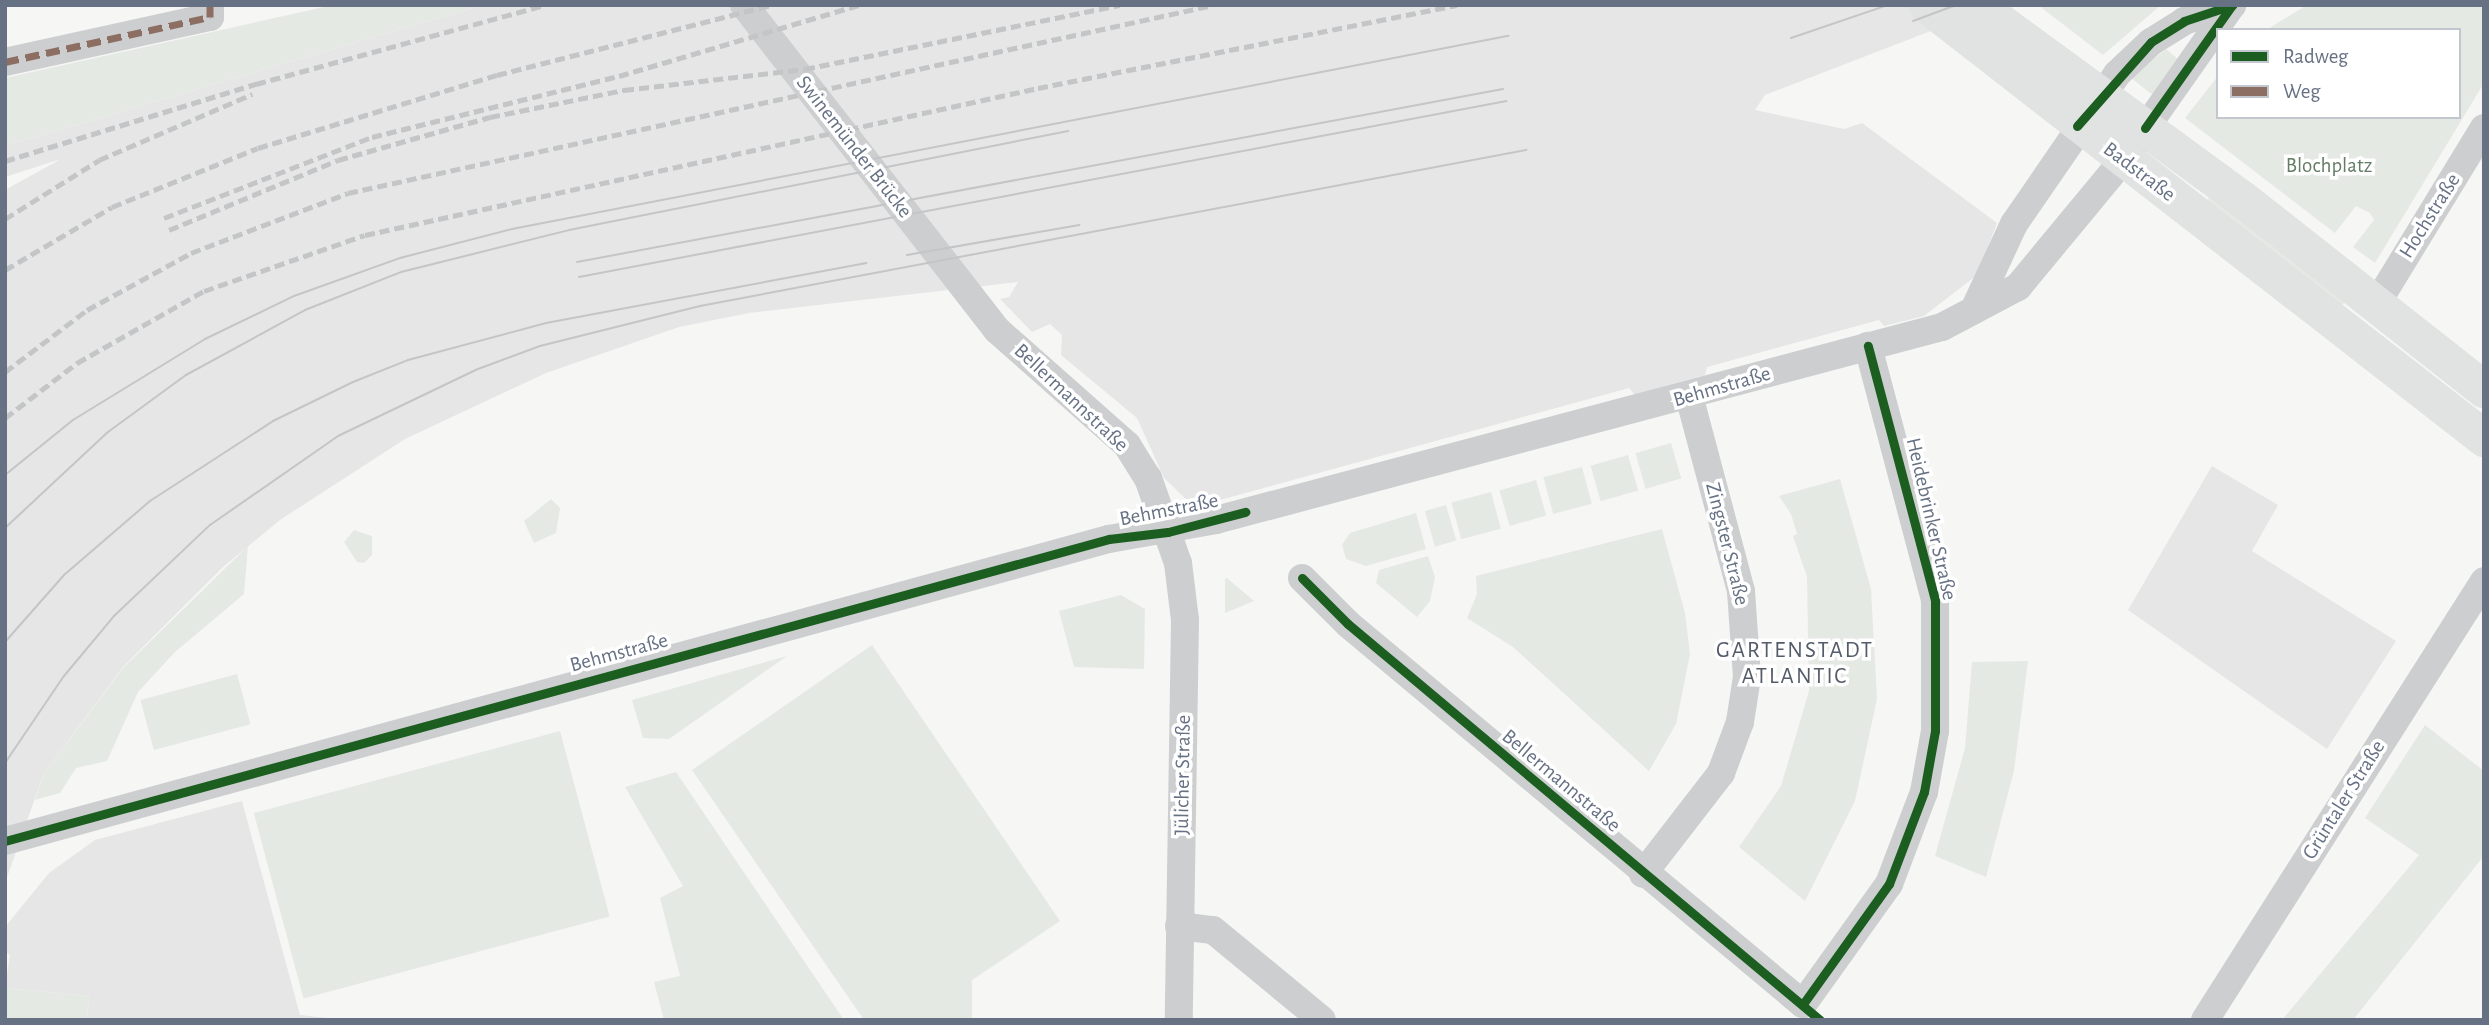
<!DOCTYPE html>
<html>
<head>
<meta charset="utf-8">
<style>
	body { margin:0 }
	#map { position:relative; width:2489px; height:1025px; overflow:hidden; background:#f6f6f5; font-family:"Alegreya Sans",sans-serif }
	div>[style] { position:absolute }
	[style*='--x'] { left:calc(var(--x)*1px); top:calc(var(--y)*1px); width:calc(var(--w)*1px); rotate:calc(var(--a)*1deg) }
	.built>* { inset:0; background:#e6e6e7 }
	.green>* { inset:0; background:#e5e9e3; transform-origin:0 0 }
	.minor>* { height:28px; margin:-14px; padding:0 14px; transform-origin:14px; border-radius:14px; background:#cdced0 }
	.major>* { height:37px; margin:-18.5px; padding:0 18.5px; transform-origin:18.5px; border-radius:18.5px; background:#e1e2e2 }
	.tram>* { height:2px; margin:-1px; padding:0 1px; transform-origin:1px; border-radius:1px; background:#c4c5c6 }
	.rail>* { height:5px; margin-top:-2.5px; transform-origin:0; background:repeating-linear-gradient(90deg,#c4c5c6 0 10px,transparent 0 15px) }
	.quiet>* { height:7px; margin-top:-3.5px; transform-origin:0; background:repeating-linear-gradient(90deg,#8d6e63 0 14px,transparent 0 21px) }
	.cycleway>* { height:9px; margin:-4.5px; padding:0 4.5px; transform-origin:4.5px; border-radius:4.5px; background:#1b5e20 }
	span { translate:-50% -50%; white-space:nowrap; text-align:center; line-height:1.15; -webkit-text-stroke:7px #fff; paint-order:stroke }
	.street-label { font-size:21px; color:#667184 }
	.park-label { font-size:21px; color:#657c65 }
	.neighbourhood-label { font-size:23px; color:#545c69; letter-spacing:2px }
	.frame { position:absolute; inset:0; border:7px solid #667184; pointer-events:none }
	.legend { position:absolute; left:2216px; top:28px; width:245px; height:91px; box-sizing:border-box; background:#fff; border:2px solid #c2c6ce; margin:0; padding:9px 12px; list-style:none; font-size:21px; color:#667184 }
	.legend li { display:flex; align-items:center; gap:14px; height:35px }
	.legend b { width:35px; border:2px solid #c2c6ce }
</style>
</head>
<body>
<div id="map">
	<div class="built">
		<div style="clip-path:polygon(483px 5px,1998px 5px,1765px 95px,1755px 110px,1844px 129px,1862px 123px,1997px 223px,1977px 275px,1924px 316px,1884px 326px,1879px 320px,1707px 367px,1705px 375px,1654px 389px,1635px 395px,1629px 388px,1209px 503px,1188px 501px,1164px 478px,1137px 418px,1061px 355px,1062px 335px,1050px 324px,1032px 332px,1000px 299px,1009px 297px,1018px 282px,749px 313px,679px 327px,546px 373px,405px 439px,280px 520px,223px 567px,123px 667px,44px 773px,5px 883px,5px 190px,61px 159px,5px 177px,5px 146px)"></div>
		<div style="clip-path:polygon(2212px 466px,2278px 505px,2252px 551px,2396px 641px,2327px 749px,2128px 610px)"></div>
		<div style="clip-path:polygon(242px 801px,300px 1015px,346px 1020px,87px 1020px,89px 996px,5px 988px,10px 955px,5px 951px,5px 927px,49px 873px,95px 840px)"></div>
	</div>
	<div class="green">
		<div style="clip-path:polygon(333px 5px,483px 5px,5px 146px,5px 78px)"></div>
		<div style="clip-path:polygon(2038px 5px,2161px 5px,2103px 55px)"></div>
		<div style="clip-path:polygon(2307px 5px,2484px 5px,2484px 83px,2375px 263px,2353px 247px,2374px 220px,2370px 213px,2356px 206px,2335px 233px,2185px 118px,2218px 76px,2218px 117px,2459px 117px,2459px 30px,2266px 30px)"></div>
		<div style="clip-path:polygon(2166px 49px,2179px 60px,2154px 96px,2131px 78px)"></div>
		<div style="clip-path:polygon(2212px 194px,2345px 302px,2339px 308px,2203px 205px)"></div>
		<div style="left:1671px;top:443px;width:37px;height:37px;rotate:74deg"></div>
		<div style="left:1628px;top:455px;width:37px;height:39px;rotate:74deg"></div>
		<div style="left:1582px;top:467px;width:38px;height:40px;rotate:75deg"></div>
		<div style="clip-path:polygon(1840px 479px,1871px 589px,1877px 699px,1855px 801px,1805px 901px,1739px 847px,1781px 786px,1809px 691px,1807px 577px,1793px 536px,1797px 534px,1791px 514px,1779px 496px)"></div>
		<div style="left:1536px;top:480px;width:37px;height:38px;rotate:74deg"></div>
		<div style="left:1491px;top:492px;width:38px;height:41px;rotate:75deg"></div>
		<div style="clip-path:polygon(551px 499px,560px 508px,556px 533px,534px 543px,524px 521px)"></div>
		<div style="left:1446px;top:505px;width:37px;height:22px;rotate:74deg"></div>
		<div style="clip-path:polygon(1416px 513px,1426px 549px,1366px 566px,1346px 559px,1342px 545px,1350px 533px)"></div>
		<div style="clip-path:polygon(1662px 529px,1685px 613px,1690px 654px,1676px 724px,1649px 771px,1513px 647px,1467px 618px,1477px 594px,1476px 576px)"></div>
		<div style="clip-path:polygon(354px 530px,372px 536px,372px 555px,364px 563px,357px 562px,344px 542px)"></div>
		<div style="clip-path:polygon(248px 546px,244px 594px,175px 652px,138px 692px,107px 761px,76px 768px,60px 793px,35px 800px,44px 773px,123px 668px)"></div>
		<div style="clip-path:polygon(1428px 556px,1435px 577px,1430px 601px,1417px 617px,1376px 583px,1379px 570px)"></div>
		<div style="clip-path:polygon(1227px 578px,1254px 601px,1225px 613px,1225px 579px)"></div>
		<div style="clip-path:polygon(1121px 595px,1145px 609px,1144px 669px,1074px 667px,1059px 611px)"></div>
		<div style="clip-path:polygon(872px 645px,1060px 921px,972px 980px,972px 1020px,864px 1020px,692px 770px)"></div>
		<div style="clip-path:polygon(787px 656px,669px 739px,643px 738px,632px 700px)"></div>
		<div style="clip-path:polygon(2028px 661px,2014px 771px,1986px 877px,1935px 856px,1965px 748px,1972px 662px)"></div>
		<div style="left:237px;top:674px;width:52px;height:100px;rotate:75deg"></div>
		<div style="clip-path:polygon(2425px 725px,2484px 771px,2483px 857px,2353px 1020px,2282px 1020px,2419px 855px,2365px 818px)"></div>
		<div style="left:560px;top:731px;width:192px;height:317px;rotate:75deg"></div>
		<div style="clip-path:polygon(676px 772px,844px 1020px,664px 1020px,654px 982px,680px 976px,660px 898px,683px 886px,625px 787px)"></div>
		<div style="clip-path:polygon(5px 988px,89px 996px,87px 1020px,5px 1020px)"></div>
	</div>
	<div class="minor">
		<div style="--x:744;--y:5;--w:412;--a:52.1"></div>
		<div style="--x:997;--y:330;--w:174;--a:41.5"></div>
		<div style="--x:1127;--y:445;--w:39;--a:58"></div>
		<div style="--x:1148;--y:478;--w:90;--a:70.6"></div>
		<div style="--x:1178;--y:563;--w:57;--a:83"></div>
		<div style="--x:1185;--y:620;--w:400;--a:90.9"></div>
		<div style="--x:5;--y:62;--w:210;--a:-12.4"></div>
		<div style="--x:210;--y:17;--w:12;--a:-90"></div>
		<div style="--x:2377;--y:303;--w:205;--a:-58.6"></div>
		<div style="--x:1974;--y:310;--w:95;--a:-65.1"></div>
		<div style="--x:2014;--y:224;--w:182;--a:-55.5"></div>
		<div style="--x:2117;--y:74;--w:47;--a:-43.3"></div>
		<div style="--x:2151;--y:42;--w:39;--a:-32"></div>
		<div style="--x:2184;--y:21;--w:51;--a:-18.4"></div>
		<div style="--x:1302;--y:578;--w:65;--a:45"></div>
		<div style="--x:1348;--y:624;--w:593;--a:39.87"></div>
		<div style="--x:1803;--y:1004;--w:148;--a:-54.4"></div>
		<div style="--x:1889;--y:884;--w:98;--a:-69.2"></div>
		<div style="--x:1924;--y:792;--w:62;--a:-79.8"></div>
		<div style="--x:1935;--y:731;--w:131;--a:-90"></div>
		<div style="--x:1935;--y:600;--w:263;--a:-104.8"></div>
		<div style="--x:5;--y:841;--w:1145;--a:-15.3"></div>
		<div style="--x:1109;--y:539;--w:109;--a:-10.1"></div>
		<div style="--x:1216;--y:520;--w:751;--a:-14.89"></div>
		<div style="--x:1942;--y:327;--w:86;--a:-27.8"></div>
		<div style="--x:2018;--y:287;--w:165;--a:-50.4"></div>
		<div style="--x:2123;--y:160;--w:189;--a:-54.9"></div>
		<div style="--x:1643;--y:874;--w:128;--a:-52.3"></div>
		<div style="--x:1721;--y:773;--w:54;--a:-69.6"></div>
		<div style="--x:1740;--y:722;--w:46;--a:-81.2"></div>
		<div style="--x:1747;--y:677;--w:86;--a:-94"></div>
		<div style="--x:1741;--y:591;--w:202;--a:-104.9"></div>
		<div style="--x:1179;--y:926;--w:34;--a:7"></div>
		<div style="--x:1213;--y:930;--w:141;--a:39.5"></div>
		<div style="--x:2205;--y:1020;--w:520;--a:-57.56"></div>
	</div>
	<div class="major">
		<div style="--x:1927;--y:5;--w:706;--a:37.86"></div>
		<div style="--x:1977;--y:5;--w:327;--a:36.2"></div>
		<div style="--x:2241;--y:198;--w:309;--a:38.2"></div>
	</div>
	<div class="tram">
		<div style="--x:1913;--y:21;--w:46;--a:-20.4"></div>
		<div style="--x:1791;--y:38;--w:102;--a:-18.8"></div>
		<div style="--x:907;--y:255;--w:175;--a:-9.9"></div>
		<div style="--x:577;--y:262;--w:942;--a:-10.58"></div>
		<div style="--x:579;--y:277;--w:944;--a:-10.75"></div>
		<div style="--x:5;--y:475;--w:87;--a:-39"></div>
		<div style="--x:73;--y:420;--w:155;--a:-31.5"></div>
		<div style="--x:205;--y:339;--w:99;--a:-25.8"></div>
		<div style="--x:294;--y:296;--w:113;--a:-19.7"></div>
		<div style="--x:400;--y:258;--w:116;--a:-14.5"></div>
		<div style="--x:512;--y:229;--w:1015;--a:-10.97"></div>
		<div style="--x:5;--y:528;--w:141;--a:-43"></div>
		<div style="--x:108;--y:432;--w:97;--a:-36.2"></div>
		<div style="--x:186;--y:375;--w:136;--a:-28.6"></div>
		<div style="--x:305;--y:310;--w:103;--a:-21.6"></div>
		<div style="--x:401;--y:272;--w:173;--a:-14"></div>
		<div style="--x:569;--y:230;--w:509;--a:-11.22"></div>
		<div style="--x:5;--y:642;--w:89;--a:-48.6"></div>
		<div style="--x:64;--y:575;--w:113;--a:-40.7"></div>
		<div style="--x:150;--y:501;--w:147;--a:-33"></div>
		<div style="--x:273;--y:421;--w:89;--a:-26"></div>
		<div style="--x:353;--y:382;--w:59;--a:-21.8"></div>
		<div style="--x:408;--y:360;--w:143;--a:-15"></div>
		<div style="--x:546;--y:323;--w:326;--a:-10.6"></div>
		<div style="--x:5;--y:763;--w:105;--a:-55.9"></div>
		<div style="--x:64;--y:676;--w:78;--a:-50.2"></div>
		<div style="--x:114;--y:616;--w:132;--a:-43.5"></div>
		<div style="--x:210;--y:525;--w:156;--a:-34.8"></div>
		<div style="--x:338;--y:436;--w:155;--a:-25.6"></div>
		<div style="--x:478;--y:369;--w:66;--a:-20.4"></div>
		<div style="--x:540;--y:346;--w:165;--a:-14"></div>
		<div style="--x:700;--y:306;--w:841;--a:-10.7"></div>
	</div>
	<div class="rail">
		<div style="--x:5;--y:161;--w:263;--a:-17.1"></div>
		<div style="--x:256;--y:84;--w:299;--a:-15.3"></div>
		<div style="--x:164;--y:218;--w:223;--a:-21.3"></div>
		<div style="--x:372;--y:137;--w:254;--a:-13.9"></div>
		<div style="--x:619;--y:76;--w:250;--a:-16.5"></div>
		<div style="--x:5;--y:219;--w:111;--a:-32.1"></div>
		<div style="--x:99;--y:160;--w:167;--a:-23.3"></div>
		<div style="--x:169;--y:230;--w:183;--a:-22.5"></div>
		<div style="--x:338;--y:160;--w:158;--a:-15.8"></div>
		<div style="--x:490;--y:117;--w:137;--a:-11.4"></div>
		<div style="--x:624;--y:90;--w:182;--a:-6.6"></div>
		<div style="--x:805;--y:69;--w:321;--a:-11.5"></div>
		<div style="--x:5;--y:270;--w:124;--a:-30.5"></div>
		<div style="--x:112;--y:207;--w:157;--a:-22"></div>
		<div style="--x:258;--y:148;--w:250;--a:-17"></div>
		<div style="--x:497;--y:75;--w:284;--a:-14.3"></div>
		<div style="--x:5;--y:372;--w:103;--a:-37.1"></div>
		<div style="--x:87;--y:310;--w:119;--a:-28.7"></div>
		<div style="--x:191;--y:253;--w:168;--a:-20.9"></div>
		<div style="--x:348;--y:193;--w:885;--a:-12.26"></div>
		<div style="--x:5;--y:418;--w:91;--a:-37.4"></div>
		<div style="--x:77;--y:363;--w:146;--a:-29.6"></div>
		<div style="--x:204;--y:291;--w:170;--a:-19.2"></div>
		<div style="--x:365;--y:235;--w:689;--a:-12.32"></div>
		<div style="--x:1038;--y:88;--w:427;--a:-11.2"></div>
	</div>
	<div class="quiet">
		<div style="--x:5;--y:62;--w:210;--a:-12.4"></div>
		<div style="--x:210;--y:17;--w:12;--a:-90"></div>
	</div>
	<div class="cycleway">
		<div style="--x:2077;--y:126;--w:112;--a:-48.6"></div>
		<div style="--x:2151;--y:42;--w:39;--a:-32"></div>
		<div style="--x:2184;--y:21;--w:51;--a:-18.4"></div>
		<div style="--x:2145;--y:128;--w:151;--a:-54.7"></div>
		<div style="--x:1302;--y:578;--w:65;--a:45"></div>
		<div style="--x:1348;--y:624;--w:616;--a:40"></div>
		<div style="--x:5;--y:841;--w:1145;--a:-15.3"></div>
		<div style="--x:1109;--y:539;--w:59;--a:-6.8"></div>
		<div style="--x:1168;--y:532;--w:80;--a:-14.6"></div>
		<div style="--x:1803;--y:1004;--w:148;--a:-54.4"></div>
		<div style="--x:1889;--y:884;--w:98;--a:-69.2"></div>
		<div style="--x:1924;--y:792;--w:62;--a:-79.8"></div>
		<div style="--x:1935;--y:731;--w:131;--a:-90"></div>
		<div style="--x:1935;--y:600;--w:263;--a:-104.8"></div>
	</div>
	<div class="street-label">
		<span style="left:854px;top:147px;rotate:52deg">Swinemünder Brücke</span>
		<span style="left:2139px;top:172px;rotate:37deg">Badstraße</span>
		<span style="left:2430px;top:216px;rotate:-58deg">Hochstraße</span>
		<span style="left:1722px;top:387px;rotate:-16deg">Behmstraße</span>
		<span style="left:1071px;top:398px;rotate:43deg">Bellermannstraße</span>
		<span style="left:1169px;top:510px;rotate:-11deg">Behmstraße</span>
		<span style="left:1931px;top:519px;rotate:77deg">Heidebrinker Straße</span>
		<span style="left:1727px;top:544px;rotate:76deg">Zingster Straße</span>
		<span style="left:619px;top:653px;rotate:-15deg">Behmstraße</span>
		<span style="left:1183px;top:775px;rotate:-89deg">Jülicher Straße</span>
		<span style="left:1561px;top:781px;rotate:40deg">Bellermannstraße</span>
		<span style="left:2344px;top:800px;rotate:-58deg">Grüntaler Straße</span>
	</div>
	<div class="park-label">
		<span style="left:2329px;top:166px">Blochplatz</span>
	</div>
	<div class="neighbourhood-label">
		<span style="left:1795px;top:664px">GARTENSTADT<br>ATLANTIC</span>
	</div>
	<div class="frame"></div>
	<ul class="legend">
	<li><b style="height:9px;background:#1b5e20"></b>Radweg</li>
	<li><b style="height:9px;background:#8d6e63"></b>Weg</li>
	</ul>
</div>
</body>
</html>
